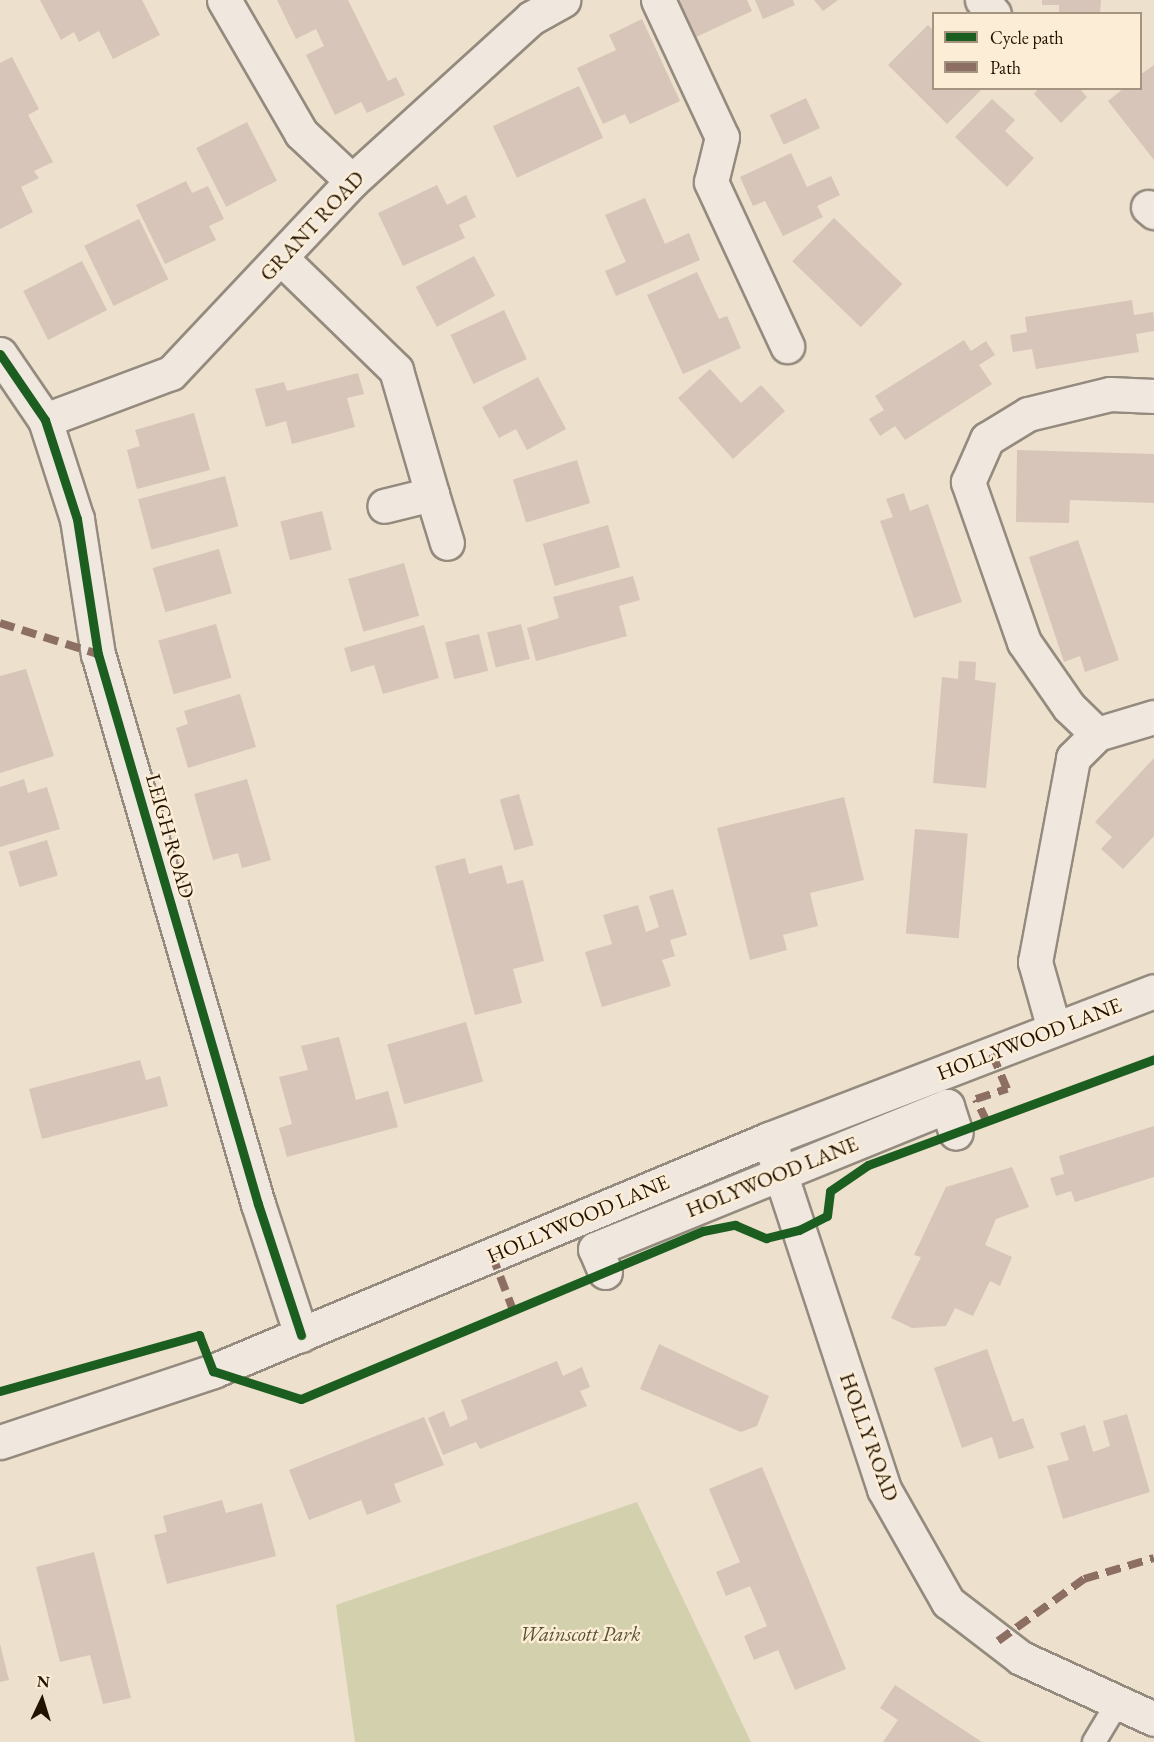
<!DOCTYPE html>
<html>
<head>
<meta charset="utf-8">
<style>
	body { margin:0 }
	#map { position:relative; width:1154px; height:1742px; overflow:hidden; background:#ede0cd; font-family:"EB Garamond",serif }
	div>[style] { position:absolute }
	[style*='--x'] { left:calc(var(--x)*1px); top:calc(var(--y)*1px); width:calc(var(--w)*1px); rotate:calc(var(--a)*1deg) }
	.green>* { inset:0; background:#d3d1ad }
	.building>* { inset:0; background:#d6c5b8; transform-origin:0 0 }
	.roads { filter:drop-shadow(2px 0 #948b7e) drop-shadow(-2px 0 #948b7e) drop-shadow(0 2px #948b7e) drop-shadow(0 -2px #948b7e) }
	.lane>* { height:22px; margin:-11px; padding:0 11px; transform-origin:11px; border-radius:11px; background:#f0e8df }
	.street>* { height:33px; margin:-16.5px; padding:0 16.5px; transform-origin:16.5px; border-radius:16.5px; background:#f0e8df }
	.secondary>* { height:33px; margin:-16.5px; padding:0 16.5px; transform-origin:16.5px; border-radius:16.5px; background:#f0e8df }
	.quiet>* { height:8px; margin-top:-4px; transform-origin:0; background:repeating-linear-gradient(90deg,#8d6e63 0 15px,transparent 0 23px) }
	.cycleway>* { height:9px; margin:-4.5px; padding:0 4.5px; transform-origin:4.5px; border-radius:4.5px; background:#1b5e20 }
	span { translate:-50% -50%; white-space:nowrap; text-align:center; line-height:1.15; -webkit-text-stroke:5px #fcedd6; paint-order:stroke }
	.street-label { font-size:21px; color:#221200 }
	.park-label { font-size:21px; color:#585033; font-style:italic }
	.legend { position:absolute; left:932px; top:12px; width:210px; height:78px; box-sizing:border-box; background:#fcedd6; border:2px solid #a59580; margin:0; padding:8px 10px; list-style:none; font-size:18px; color:#221200 }
	.legend li { display:flex; align-items:center; gap:12px; height:30px }
	.legend b { width:30px; border:2px solid #a59580 }
	.north { position:absolute; left:12px; top:1670px; width:60px; height:60px; -webkit-text-stroke:4px #fcedd6; paint-order:stroke; rotate:4deg; font-size:16px; font-weight:700; line-height:24px; text-align:center; color:#221200 }
	.north::after { content:''; display:block; margin:auto; width:21px; height:27px; background:#221200; clip-path:polygon(50% 0,100% 100%,50% 72%,0 100%) }
</style>
</head>
<body>
<div id="map">
	<div class="green">
		<div style="clip-path:polygon(637px 1502px,751px 1742px,355px 1742px,336px 1605px)"></div>
	</div>
	<div class="building">
		<div style="clip-path:polygon(40px 0,142px 0,160px 35px,113px 59px,99px 31px,79px 42px,74px 32px,61px 40px)"></div>
		<div style="clip-path:polygon(277px 0,348px 0,388px 81px,396px 77px,405px 95px,367px 113px,361px 102px,335px 115px,306px 55px,324px 46px,316px 29px,296px 39px)"></div>
		<div style="clip-path:polygon(678px 0,747px 0,752px 11px,696px 37px)"></div>
		<div style="clip-path:polygon(755px 0,793px 0,795px 5px,763px 19px)"></div>
		<div style="clip-path:polygon(814px 0,838px 0,823px 11px)"></div>
		<div style="clip-path:polygon(1042px 0,1101px 0,1100px 14px,1059px 14px,1059px 5px,1042px 5px)"></div>
		<div style="clip-path:polygon(642px 19px,680px 101px,630px 124px,625px 114px,603px 124px,577px 68px,616px 50px,609px 35px)"></div>
		<div style="clip-path:polygon(928px 25px,934px 31px,934px 88px,983px 88px,947px 124px,888px 65px)"></div>
		<div style="clip-path:polygon(12px 57px,39px 109px,28px 115px,53px 162px,34px 171px,39px 178px,21px 187px,33px 212px,0 229px,0 63px)"></div>
		<div style="clip-path:polygon(1154px 65px,1154px 160px,1108px 101px,1124px 88px,1140px 88px,1140px 75px)"></div>
		<div style="left:579px;top:86px;width:57px;height:95px;rotate:65deg"></div>
		<div style="clip-path:polygon(1039px 88px,1079px 88px,1087px 97px,1061px 123px,1034px 94px)"></div>
		<div style="left:806px;top:98px;width:33px;height:40px;rotate:65deg"></div>
		<div style="clip-path:polygon(992px 99px,1015px 120px,1005px 131px,1034px 158px,1007px 187px,955px 137px)"></div>
		<div style="left:247px;top:122px;width:66px;height:57px;rotate:63deg"></div>
		<div style="clip-path:polygon(791px 153px,807px 187px,831px 176px,840px 195px,817px 206px,823px 217px,783px 236px,765px 201px,753px 206px,740px 177px)"></div>
		<div style="clip-path:polygon(186px 181px,192px 193px,208px 186px,224px 219px,209px 226px,216px 240px,165px 264px,136px 205px)"></div>
		<div style="clip-path:polygon(437px 185px,447px 205px,466px 195px,476px 217px,459px 225px,465px 238px,403px 266px,378px 213px)"></div>
		<div style="clip-path:polygon(645px 198px,665px 244px,689px 233px,700px 260px,616px 296px,605px 271px,626px 262px,605px 215px)"></div>
		<div style="left:834px;top:218px;width:95px;height:60px;rotate:44deg"></div>
		<div style="left:139px;top:219px;width:67px;height:61px;rotate:64deg"></div>
		<div style="left:474px;top:256px;width:45px;height:66px;rotate:62deg"></div>
		<div style="left:82px;top:261px;width:55px;height:66px;rotate:63deg"></div>
		<div style="clip-path:polygon(697px 272px,719px 319px,727px 316px,741px 348px,683px 374px,647px 295px)"></div>
		<div style="clip-path:polygon(1132px 300px,1134px 315px,1153px 312px,1154px 320px,1154px 331px,1136px 334px,1139px 352px,1036px 369px,1032px 349px,1013px 352px,1010px 335px,1027px 332px,1025px 317px)"></div>
		<div style="left:504px;top:310px;width:54px;height:59px;rotate:65deg"></div>
		<div style="clip-path:polygon(964px 340px,971px 351px,986px 341px,995px 355px,979px 365px,992px 384px,905px 440px,895px 426px,880px 436px,869px 419px,884px 410px,875px 396px)"></div>
		<div style="clip-path:polygon(710px 369px,741px 403px,761px 385px,785px 411px,733px 459px,678px 398px)"></div>
		<div style="clip-path:polygon(358px 373px,364px 394px,347px 398px,355px 427px,292px 444px,286px 421px,266px 427px,255px 389px,284px 382px,287px 391px)"></div>
		<div style="clip-path:polygon(538px 377px,566px 429px,527px 450px,516px 429px,499px 438px,482px 407px)"></div>
		<div style="clip-path:polygon(194px 413px,210px 470px,137px 489px,127px 450px,140px 446px,135px 430px)"></div>
		<div style="clip-path:polygon(1017px 450px,1154px 454px,1154px 503px,1070px 500px,1069px 523px,1016px 522px)"></div>
		<div style="left:577px;top:460px;width:45px;height:67px;rotate:73deg"></div>
		<div style="left:225px;top:476px;width:52px;height:90px;rotate:75deg"></div>
		<div style="clip-path:polygon(904px 493px,910px 511px,928px 504px,962px 602px,914px 618px,880px 521px,893px 517px,886px 499px)"></div>
		<div style="left:322px;top:511px;width:40px;height:43px;rotate:76deg"></div>
		<div style="left:608px;top:525px;width:44px;height:68px;rotate:74deg"></div>
		<div style="clip-path:polygon(1078px 540px,1119px 660px,1085px 672px,1080px 656px,1064px 662px,1029px 557px)"></div>
		<div style="left:219px;top:549px;width:46px;height:69px;rotate:74deg"></div>
		<div style="left:404px;top:563px;width:55px;height:58px;rotate:74deg"></div>
		<div style="clip-path:polygon(633px 576px,640px 600px,619px 606px,627px 636px,536px 661px,527px 628px,559px 618px,553px 597px)"></div>
		<div style="left:216px;top:624px;width:56px;height:60px;rotate:74deg"></div>
		<div style="left:521px;top:624px;width:36px;height:35px;rotate:76deg"></div>
		<div style="clip-path:polygon(424px 625px,439px 678px,383px 694px,374px 665px,351px 672px,344px 648px)"></div>
		<div style="left:479px;top:634px;width:38px;height:35px;rotate:76deg"></div>
		<div style="clip-path:polygon(959px 661px,976px 662px,975px 680px,996px 683px,986px 788px,933px 783px,942px 677px,958px 679px)"></div>
		<div style="clip-path:polygon(26px 669px,54px 756px,0 773px,0 676px)"></div>
		<div style="clip-path:polygon(240px 694px,256px 747px,188px 768px,176px 728px,188px 724px,184px 711px)"></div>
		<div style="clip-path:polygon(1154px 758px,1154px 836px,1123px 869px,1101px 849px,1112px 837px,1095px 822px)"></div>
		<div style="clip-path:polygon(24px 779px,28px 793px,47px 787px,60px 829px,0 847px,0 787px)"></div>
		<div style="clip-path:polygon(247px 779px,271px 860px,242px 868px,238px 853px,213px 860px,194px 794px)"></div>
		<div style="left:519px;top:794px;width:53px;height:20px;rotate:74deg"></div>
		<div style="clip-path:polygon(844px 797px,864px 880px,810px 893px,818px 926px,783px 935px,787px 950px,750px 960px,717px 828px)"></div>
		<div style="left:915px;top:829px;width:53px;height:105px;rotate:5deg"></div>
		<div style="left:47px;top:840px;width:37px;height:40px;rotate:73deg"></div>
		<div style="clip-path:polygon(465px 858px,469px 874px,502px 865px,507px 884px,523px 880px,544px 961px,513px 969px,522px 1003px,475px 1015px,435px 866px)"></div>
		<div style="clip-path:polygon(673px 889px,687px 935px,670px 940px,675px 956px,662px 960px,671px 986px,602px 1007px,585px 952px,612px 944px,603px 915px,638px 905px,646px 932px,659px 927px,649px 896px)"></div>
		<div style="left:466px;top:1022px;width:62px;height:82px;rotate:74deg"></div>
		<div style="clip-path:polygon(339px 1037px,356px 1100px,388px 1091px,398px 1127px,287px 1157px,279px 1128px,292px 1124px,279px 1077px,308px 1070px,301px 1046px)"></div>
		<div style="clip-path:polygon(140px 1060px,146px 1080px,160px 1076px,168px 1106px,42px 1139px,29px 1089px)"></div>
		<div style="clip-path:polygon(1154px 1126px,1154px 1177px,1075px 1202px,1071px 1191px,1056px 1196px,1050px 1178px,1064px 1174px,1059px 1156px)"></div>
		<div style="clip-path:polygon(1012px 1167px,1029px 1207px,996px 1219px,985px 1245px,1012px 1257px,1000px 1286px,990px 1281px,973px 1316px,955px 1308px,946px 1326px,912px 1328px,891px 1318px,921px 1257px,914px 1255px,946px 1187px)"></div>
		<div style="clip-path:polygon(659px 1344px,769px 1396px,757px 1426px,741px 1432px,640px 1389px)"></div>
		<div style="clip-path:polygon(987px 1349px,1013px 1422px,1023px 1418px,1034px 1448px,999px 1459px,992px 1437px,962px 1448px,934px 1368px)"></div>
		<div style="clip-path:polygon(557px 1361px,563px 1376px,582px 1367px,590px 1387px,580px 1391px,587px 1406px,480px 1449px,476px 1442px,443px 1455px,428px 1418px,444px 1411px,450px 1427px,468px 1419px,461px 1400px)"></div>
		<div style="clip-path:polygon(1127px 1414px,1150px 1492px,1063px 1519px,1047px 1466px,1069px 1460px,1060px 1433px,1085px 1425px,1093px 1452px,1110px 1446px,1103px 1421px)"></div>
		<div style="clip-path:polygon(424px 1417px,444px 1465px,394px 1484px,401px 1502px,367px 1515px,361px 1500px,309px 1520px,289px 1470px)"></div>
		<div style="clip-path:polygon(762px 1467px,846px 1669px,795px 1690px,778px 1650px,754px 1660px,744px 1636px,767px 1626px,750px 1586px,726px 1596px,716px 1572px,740px 1562px,709px 1489px)"></div>
		<div style="clip-path:polygon(222px 1500px,226px 1513px,262px 1503px,276px 1556px,167px 1584px,154px 1535px,167px 1532px,163px 1516px)"></div>
		<div style="clip-path:polygon(94px 1552px,131px 1698px,103px 1704px,90px 1655px,60px 1662px,36px 1567px)"></div>
		<div style="clip-path:polygon(0 1644px,9px 1680px,0 1682px)"></div>
		<div style="clip-path:polygon(895px 1685px,982px 1742px,883px 1742px,898px 1720px,880px 1708px)"></div>
	</div>
	<div class="roads">
		<div class="lane">
			<div style="--x:1094;--y:1742;--w:47;--a:-59"></div>
		</div>
		<div class="street">
			<div style="--x:224;--y:0;--w:154;--a:59.9"></div>
			<div style="--x:301;--y:133;--w:70;--a:43.3"></div>
			<div style="--x:658;--y:0;--w:151;--a:65"></div>
			<div style="--x:722;--y:137;--w:46;--a:103.7"></div>
			<div style="--x:711;--y:182;--w:181;--a:65.1"></div>
			<div style="--x:982;--y:0;--w:18;--a:49"></div>
			<div style="--x:1148;--y:207;--w:8;--a:40"></div>
			<div style="--x:282;--y:259;--w:159;--a:44.2"></div>
			<div style="--x:396;--y:370;--w:129;--a:73.8"></div>
			<div style="--x:432;--y:494;--w:49;--a:166"></div>
			<div style="--x:0;--y:354;--w:80;--a:55.7"></div>
			<div style="--x:45;--y:420;--w:104;--a:72.1"></div>
			<div style="--x:77;--y:519;--w:137;--a:81.2"></div>
			<div style="--x:98;--y:654;--w:573;--a:73.78"></div>
			<div style="--x:258;--y:1204;--w:138;--a:71.8"></div>
			<div style="--x:45;--y:420;--w:134;--a:-20.5"></div>
			<div style="--x:171;--y:373;--w:264;--a:-46.7"></div>
			<div style="--x:352;--y:181;--w:242;--a:-42.3"></div>
			<div style="--x:531;--y:18;--w:37;--a:-29"></div>
			<div style="--x:432;--y:494;--w:51;--a:73"></div>
			<div style="--x:1097;--y:734;--w:59;--a:-16.6"></div>
			<div style="--x:1054;--y:1029;--w:70;--a:-105.8"></div>
			<div style="--x:1035;--y:962;--w:208;--a:-79.4"></div>
			<div style="--x:1073;--y:758;--w:34;--a:-45"></div>
			<div style="--x:1097;--y:734;--w:39;--a:-136"></div>
			<div style="--x:1069;--y:707;--w:79;--a:-124.7"></div>
			<div style="--x:1024;--y:642;--w:170;--a:-109.3"></div>
			<div style="--x:968;--y:482;--w:47;--a:-66.2"></div>
			<div style="--x:987;--y:439;--w:48;--a:-31.4"></div>
			<div style="--x:1028;--y:414;--w:84;--a:-13.7"></div>
			<div style="--x:1110;--y:394;--w:44;--a:2.6"></div>
			<div style="--x:769;--y:1139;--w:368;--a:71.8"></div>
			<div style="--x:884;--y:1489;--w:130;--a:60.5"></div>
			<div style="--x:948;--y:1602;--w:92;--a:37.5"></div>
			<div style="--x:1021;--y:1658;--w:146;--a:24.6"></div>
			<div style="--x:605;--y:1272;--w:25;--a:-113"></div>
			<div style="--x:595;--y:1249;--w:380;--a:-22.1"></div>
			<div style="--x:947;--y:1106;--w:28;--a:72"></div>
		</div>
		<div class="secondary">
			<div style="--x:0;--y:1442;--w:225;--a:-18.4"></div>
			<div style="--x:213;--y:1371;--w:602;--a:-22.65"></div>
			<div style="--x:769;--y:1139;--w:412;--a:-21"></div>
		</div>
	</div>
	<div class="quiet">
		<div style="--x:0;--y:623;--w:103;--a:17.6"></div>
		<div style="--x:987;--y:1122;--w:25;--a:-116"></div>
		<div style="--x:976;--y:1099;--w:33;--a:-18"></div>
		<div style="--x:1007;--y:1089;--w:39;--a:-113"></div>
		<div style="--x:492;--y:1255;--w:59;--a:69.1"></div>
		<div style="--x:998;--y:1641;--w:106;--a:-35.8"></div>
		<div style="--x:1084;--y:1579;--w:73;--a:-16.7"></div>
	</div>
	<div class="cycleway">
		<div style="--x:0;--y:354;--w:80;--a:55.7"></div>
		<div style="--x:45;--y:420;--w:104;--a:72.1"></div>
		<div style="--x:77;--y:519;--w:137;--a:81.2"></div>
		<div style="--x:98;--y:654;--w:573;--a:73.78"></div>
		<div style="--x:258;--y:1204;--w:138;--a:71.8"></div>
		<div style="--x:0;--y:1391;--w:207;--a:-15.7"></div>
		<div style="--x:199;--y:1335;--w:39;--a:69"></div>
		<div style="--x:213;--y:1371;--w:92;--a:17.7"></div>
		<div style="--x:301;--y:1399;--w:436;--a:-22.7"></div>
		<div style="--x:703;--y:1231;--w:33;--a:-11"></div>
		<div style="--x:735;--y:1225;--w:34;--a:23"></div>
		<div style="--x:766;--y:1238;--w:34;--a:-14"></div>
		<div style="--x:799;--y:1230;--w:31;--a:-27"></div>
		<div style="--x:827;--y:1216;--w:25;--a:-83"></div>
		<div style="--x:830;--y:1191;--w:46;--a:-34.4"></div>
		<div style="--x:868;--y:1165;--w:305;--a:-20.3"></div>
	</div>
	<div class="street-label">
		<span style="left:312px;top:226px;rotate:-47deg">GRANT ROAD</span>
		<span style="left:170px;top:836px;rotate:74deg">LEIGH ROAD</span>
		<span style="left:1029px;top:1039px;rotate:-21deg">HOLLYWOOD LANE</span>
		<span style="left:772px;top:1177px;rotate:-22deg">HOLYWOOD LANE</span>
		<span style="left:578px;top:1219px;rotate:-23deg">HOLLYWOOD LANE</span>
		<span style="left:869px;top:1437px;rotate:70deg">HOLLY ROAD</span>
	</div>
	<div class="park-label">
		<span style="left:580px;top:1634px">Wainscott Park</span>
	</div>
	<ul class="legend">
	<li><b style="height:8px;background:#1b5e20"></b>Cycle path</li>
	<li><b style="height:8px;background:#8d6e63"></b>Path</li>
	</ul>
	<div class="north">N</div>
</div>
</body>
</html>
